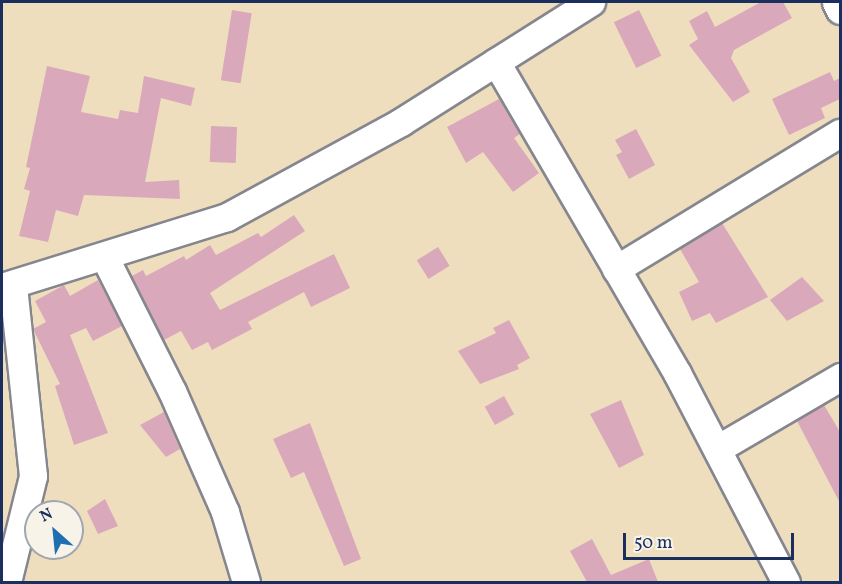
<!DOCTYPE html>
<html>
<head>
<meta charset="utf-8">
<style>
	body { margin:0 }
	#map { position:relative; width:842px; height:584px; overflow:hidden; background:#efdebe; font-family:Vollkorn,serif }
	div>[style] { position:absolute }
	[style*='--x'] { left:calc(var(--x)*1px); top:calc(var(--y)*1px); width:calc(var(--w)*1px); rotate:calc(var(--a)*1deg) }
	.building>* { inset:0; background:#d9a9bb; transform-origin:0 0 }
	.roads { filter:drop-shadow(2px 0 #85868e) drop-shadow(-2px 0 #85868e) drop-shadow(0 2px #85868e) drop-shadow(0 -2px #85868e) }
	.minor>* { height:27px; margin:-13.5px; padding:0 13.5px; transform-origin:13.5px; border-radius:13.5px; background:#fff }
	span { translate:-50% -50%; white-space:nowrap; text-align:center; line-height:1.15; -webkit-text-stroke:5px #f7f3e8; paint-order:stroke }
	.frame { position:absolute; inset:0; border:3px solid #1b2f5e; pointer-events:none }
	.north { position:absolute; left:24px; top:500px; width:60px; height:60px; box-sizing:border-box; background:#f7f3e8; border:2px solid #9fa5b1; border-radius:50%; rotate:333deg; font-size:16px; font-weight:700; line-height:24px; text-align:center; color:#1b2f5e }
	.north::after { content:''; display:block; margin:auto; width:21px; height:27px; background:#1f6fb2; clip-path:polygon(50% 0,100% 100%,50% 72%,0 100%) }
	.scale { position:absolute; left:623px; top:533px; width:171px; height:27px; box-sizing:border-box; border:3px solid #1b2f5e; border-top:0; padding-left:8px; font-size:18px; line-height:21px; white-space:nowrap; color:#1b2f5e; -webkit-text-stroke:4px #f7f3e8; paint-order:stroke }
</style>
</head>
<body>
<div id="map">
	<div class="building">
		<div style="clip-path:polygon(761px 2px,783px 2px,792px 18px,734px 50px,731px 58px,750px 92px,733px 102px,689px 45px,698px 39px,689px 21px,707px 11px,715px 27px)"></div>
		<div style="left:232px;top:10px;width:20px;height:71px;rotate:9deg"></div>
		<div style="left:639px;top:10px;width:51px;height:28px;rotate:64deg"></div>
		<div style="clip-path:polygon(47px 66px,90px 76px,81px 112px,118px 119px,120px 110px,138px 113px,144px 76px,195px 88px,191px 106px,161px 98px,145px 182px,179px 180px,180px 199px,84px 195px,78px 216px,56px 210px,48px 242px,19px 236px,30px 191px,24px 189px,30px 168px,26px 167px)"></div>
		<div style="clip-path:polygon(830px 72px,834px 81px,840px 78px,840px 99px,821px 108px,825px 118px,789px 135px,772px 99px)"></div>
		<div style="clip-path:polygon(499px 99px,520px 134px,514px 138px,539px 173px,513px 192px,483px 152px,466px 163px,447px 127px)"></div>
		<div style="left:211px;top:126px;width:26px;height:36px;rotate:2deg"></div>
		<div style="clip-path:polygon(636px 129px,655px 165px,629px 179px,616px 155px,622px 152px,615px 140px)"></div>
		<div style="clip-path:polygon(294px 215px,305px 231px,210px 293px,220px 310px,334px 254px,350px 288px,311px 307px,304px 292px,248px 322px,252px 329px,212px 350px,208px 342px,192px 350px,181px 331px,164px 340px,132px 276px,143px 270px,146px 276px,184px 256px,186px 260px,210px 245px,216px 255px,258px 233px,261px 237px)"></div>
		<div style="clip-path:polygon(722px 223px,768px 297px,716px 323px,710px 313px,692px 321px,679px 292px,699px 282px,680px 249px)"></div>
		<div style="left:438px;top:247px;width:22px;height:25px;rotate:58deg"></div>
		<div style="clip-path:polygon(802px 277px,824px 301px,787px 321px,770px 300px)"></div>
		<div style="clip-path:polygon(98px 280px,122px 326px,93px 341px,86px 328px,70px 335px,108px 433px,74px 445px,55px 386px,60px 384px,33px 329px,46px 322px,35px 301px,64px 285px,70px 296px)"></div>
		<div style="clip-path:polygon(509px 320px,530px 358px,517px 365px,519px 369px,480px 384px,458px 351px,496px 333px,493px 328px)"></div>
		<div style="left:504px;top:396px;width:21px;height:22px;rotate:61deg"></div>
		<div style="clip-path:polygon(621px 400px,644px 455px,619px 468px,590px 414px)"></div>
		<div style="clip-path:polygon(824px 405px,840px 432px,840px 503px,797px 421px)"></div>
		<div style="clip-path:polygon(164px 412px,180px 449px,166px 457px,140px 425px)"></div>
		<div style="clip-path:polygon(310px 423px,361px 559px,344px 566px,304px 472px,291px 478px,273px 439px)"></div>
		<div style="clip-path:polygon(105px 499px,118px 526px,98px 534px,87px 511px)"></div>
		<div style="clip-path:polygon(592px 539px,611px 575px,649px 559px,658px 582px,587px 582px,570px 551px)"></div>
	</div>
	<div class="roads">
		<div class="minor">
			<div style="--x:836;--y:2;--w:9;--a:63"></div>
			<div style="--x:496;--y:62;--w:360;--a:59.8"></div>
			<div style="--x:677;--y:373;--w:236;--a:62.5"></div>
			<div style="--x:105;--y:258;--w:149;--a:63.3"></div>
			<div style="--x:172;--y:391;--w:132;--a:66.3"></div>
			<div style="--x:225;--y:512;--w:73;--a:73.3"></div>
			<div style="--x:616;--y:269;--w:262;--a:-31.3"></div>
			<div style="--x:2;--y:287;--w:236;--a:-17.3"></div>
			<div style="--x:227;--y:217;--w:198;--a:-28.6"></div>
			<div style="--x:401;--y:122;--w:225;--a:-32.3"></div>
			<div style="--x:717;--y:449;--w:143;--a:-30.3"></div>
			<div style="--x:7;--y:582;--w:109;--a:-76.2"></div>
			<div style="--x:33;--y:476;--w:192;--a:-96"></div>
		</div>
	</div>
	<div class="frame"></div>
	<div class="north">N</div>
	<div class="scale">50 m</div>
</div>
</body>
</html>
